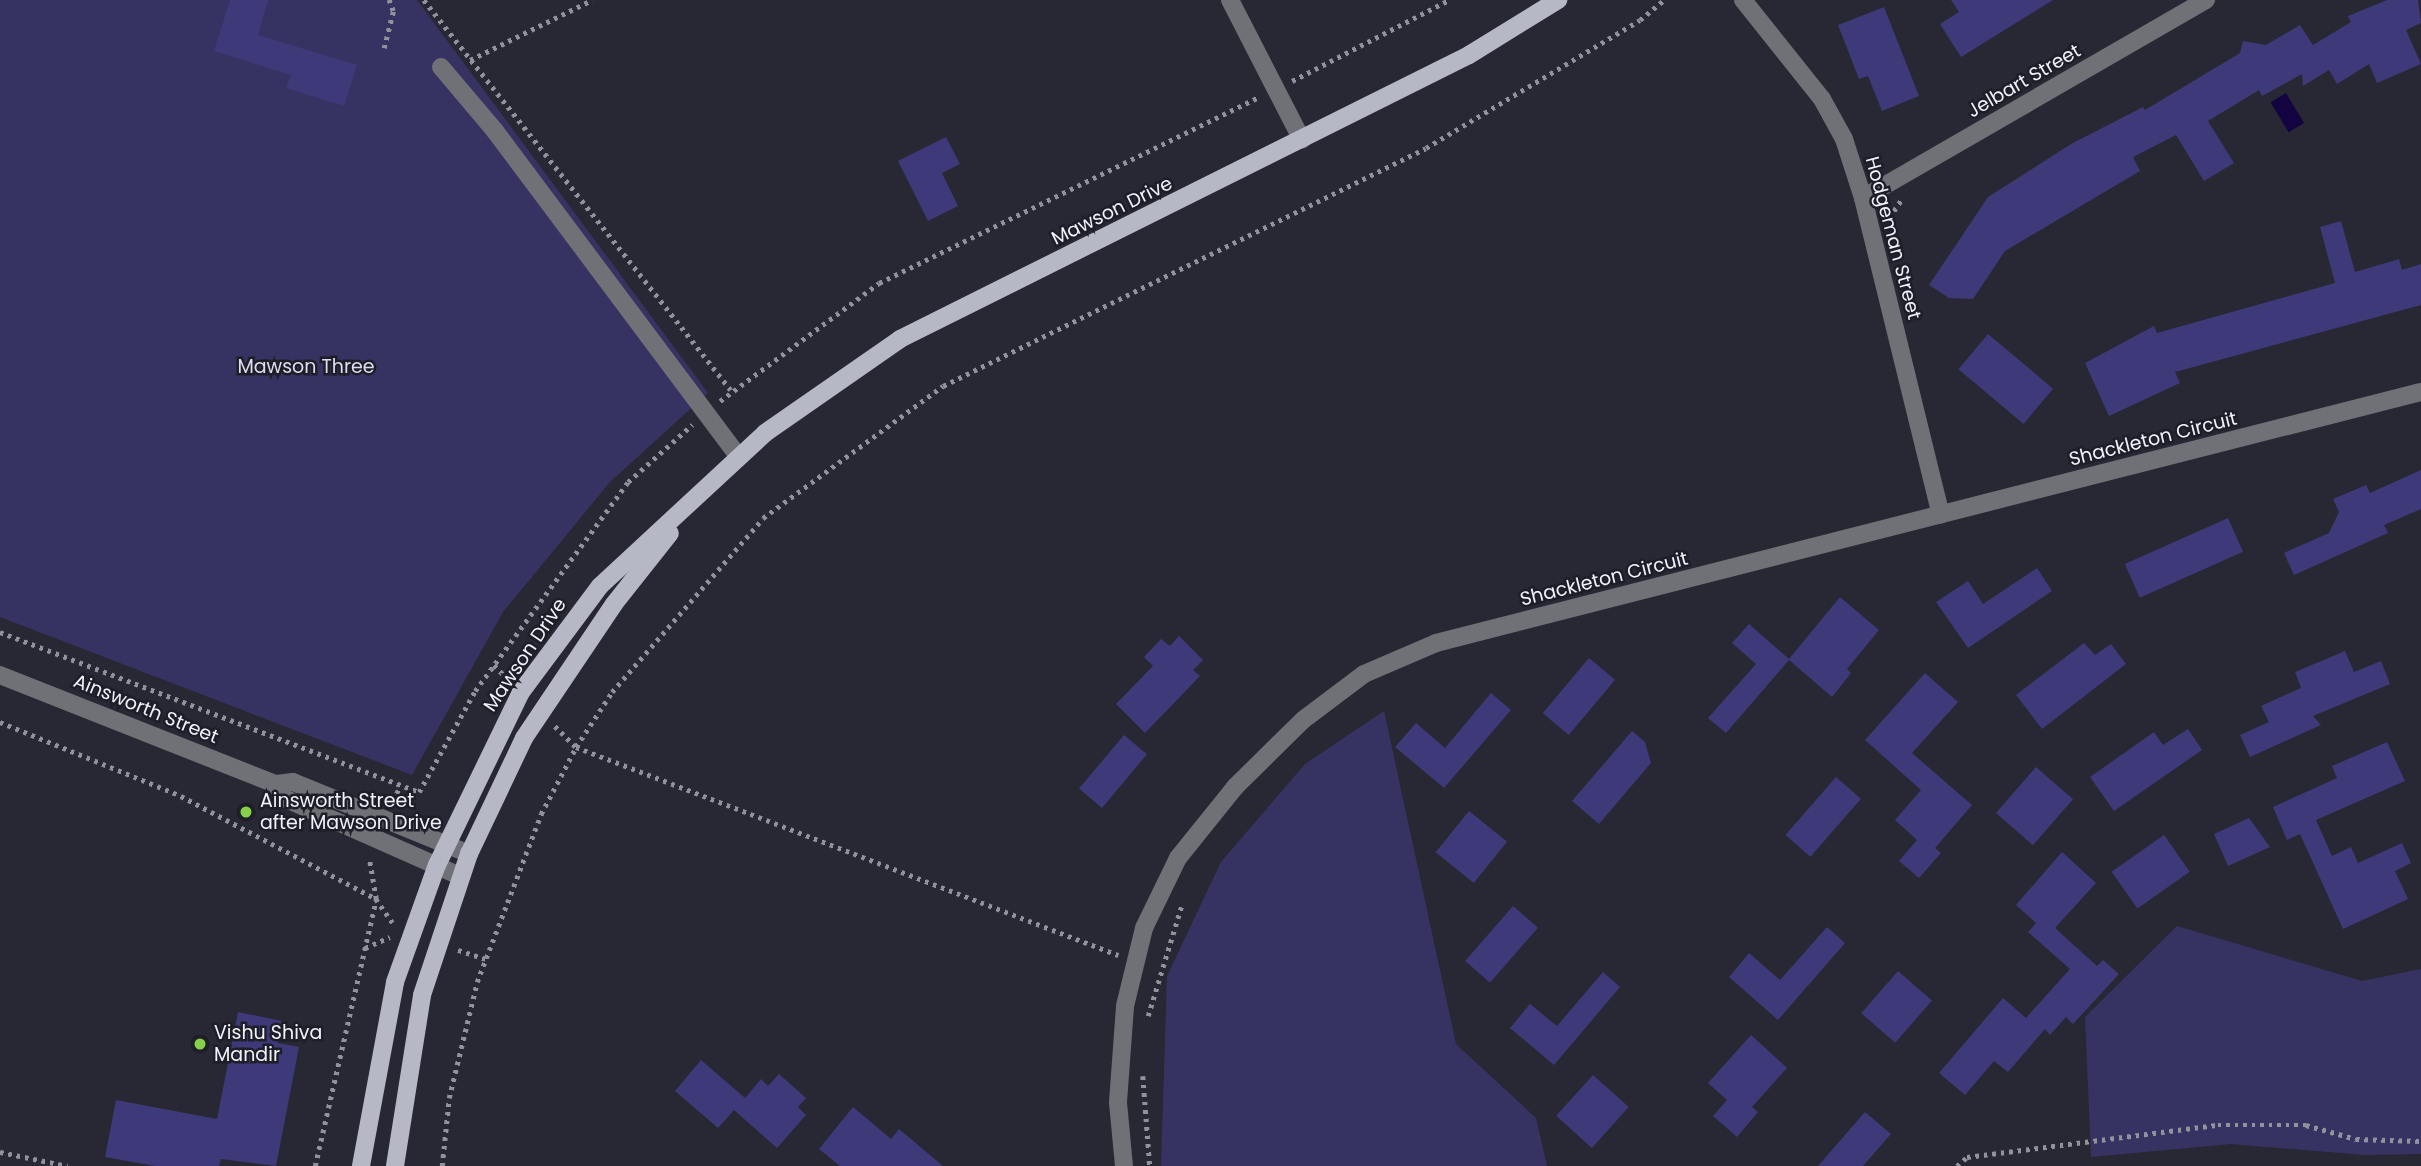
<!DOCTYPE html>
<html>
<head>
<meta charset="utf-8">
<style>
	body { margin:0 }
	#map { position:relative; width:2421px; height:1166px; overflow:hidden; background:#272833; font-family:Poppins,sans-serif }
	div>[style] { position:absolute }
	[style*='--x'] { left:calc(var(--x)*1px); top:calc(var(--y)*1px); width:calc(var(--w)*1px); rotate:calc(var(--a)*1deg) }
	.green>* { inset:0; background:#363363 }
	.water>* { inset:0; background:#130341; transform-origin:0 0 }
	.building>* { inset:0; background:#3e3979; transform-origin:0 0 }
	.path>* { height:4.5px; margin-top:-2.25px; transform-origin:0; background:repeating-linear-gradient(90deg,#92929c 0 3.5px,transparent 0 8.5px) }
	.minor>* { height:18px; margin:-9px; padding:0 9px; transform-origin:9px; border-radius:9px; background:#707077 }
	.major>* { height:18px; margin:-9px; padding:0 9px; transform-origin:9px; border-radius:9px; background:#b7b8c5 }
	.dots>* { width:19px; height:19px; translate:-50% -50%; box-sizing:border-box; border:4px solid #1e1e29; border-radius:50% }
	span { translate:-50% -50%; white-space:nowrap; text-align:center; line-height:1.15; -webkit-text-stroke:5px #1e1e29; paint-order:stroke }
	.street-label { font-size:19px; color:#f1f1f9 }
	.park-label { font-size:19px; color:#dcddf1 }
	.poi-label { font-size:19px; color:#f1f1f9 }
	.left { translate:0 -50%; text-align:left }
</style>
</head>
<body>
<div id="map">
	<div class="green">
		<div style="clip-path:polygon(0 0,417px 0,708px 393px,610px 482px,503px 612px,412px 775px,0 617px)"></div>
		<div style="clip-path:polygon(1384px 711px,1456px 1044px,1536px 1118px,1547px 1166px,1161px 1166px,1167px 976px,1221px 862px,1305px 764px)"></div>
		<div style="clip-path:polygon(2177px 926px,2362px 981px,2421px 969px,2421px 1154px,2365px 1155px,2231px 1144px,2091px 1157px,2085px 1017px)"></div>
	</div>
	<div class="water">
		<div style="left:2286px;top:93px;width:35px;height:18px;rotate:59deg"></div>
	</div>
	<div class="building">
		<div style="clip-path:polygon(230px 0,268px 0,258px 35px,357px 65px,344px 106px,286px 88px,291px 75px,214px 51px)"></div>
		<div style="clip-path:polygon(1951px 0,2053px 0,1961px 57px,1940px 24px,1959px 12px)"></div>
		<div style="clip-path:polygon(2387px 0,2418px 0,2421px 23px,2406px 30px,2421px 64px,2377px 83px,2369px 64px,2337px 84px,2329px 70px,2303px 86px,2302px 74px,2262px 96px,2259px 90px,2208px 121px,2234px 163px,2204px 181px,2176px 135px,2133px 157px,2140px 171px,2005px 251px,1973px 299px,1949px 298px,1929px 285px,1988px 197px,2071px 144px,2143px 107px,2145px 110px,2240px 53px,2243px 41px,2266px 45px,2300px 25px,2313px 45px,2351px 22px,2348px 16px)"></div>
		<div style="clip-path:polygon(1884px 7px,1919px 96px,1882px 111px,1868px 76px,1859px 79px,1838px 25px)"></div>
		<div style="clip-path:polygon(946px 137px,960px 164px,942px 173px,958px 206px,928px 221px,898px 161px)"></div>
		<div style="clip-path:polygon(2341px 221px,2355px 272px,2399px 259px,2402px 270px,2421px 264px,2421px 305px,2175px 372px,2180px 383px,2109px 416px,2085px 363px,2154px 326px,2157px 333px,2335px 283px,2320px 227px)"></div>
		<div style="left:1988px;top:334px;width:85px;height:46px;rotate:40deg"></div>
		<div style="clip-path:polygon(2421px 470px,2421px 509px,2384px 525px,2388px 533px,2294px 575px,2284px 553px,2329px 533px,2339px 512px,2333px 499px,2366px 485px,2370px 493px)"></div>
		<div style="left:2228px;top:518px;width:37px;height:113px;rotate:66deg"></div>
		<div style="clip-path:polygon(2037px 568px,2052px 591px,1968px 648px,1936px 602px,1968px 581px,1983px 604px)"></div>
		<div style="clip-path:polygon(1840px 597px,1879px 630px,1847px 669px,1851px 673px,1832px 697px,1789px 660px,1726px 733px,1708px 718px,1756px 664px,1732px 643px,1749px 624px,1789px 659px)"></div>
		<div style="clip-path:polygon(1179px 636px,1203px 660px,1193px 670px,1200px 676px,1145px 733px,1116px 704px,1153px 666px,1144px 657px,1161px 639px,1170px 646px)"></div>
		<div style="clip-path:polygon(2084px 643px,2095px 655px,2111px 644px,2126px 664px,2042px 729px,2016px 695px)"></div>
		<div style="clip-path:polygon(2345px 651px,2354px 672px,2381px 661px,2390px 684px,2313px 716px,2321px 725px,2250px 757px,2240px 735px,2269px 722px,2261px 706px,2301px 688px,2295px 672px)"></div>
		<div style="left:1589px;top:658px;width:34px;height:72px;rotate:40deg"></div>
		<div style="clip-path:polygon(1925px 673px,1958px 702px,1912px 753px,1972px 805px,1935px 848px,1941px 853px,1919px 878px,1899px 861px,1917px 840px,1895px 820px,1921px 790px,1865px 740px)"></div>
		<div style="clip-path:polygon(1491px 693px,1511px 710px,1444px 788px,1395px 747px,1416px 723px,1445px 748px)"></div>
		<div style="clip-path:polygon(2188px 729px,2202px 750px,2114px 811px,2090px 777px,2154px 732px,2163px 745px)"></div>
		<div style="clip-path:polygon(1632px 731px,1645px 742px,1651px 763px,1599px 824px,1572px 801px)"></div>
		<div style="left:1124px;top:735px;width:30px;height:70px;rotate:40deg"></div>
		<div style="clip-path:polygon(2387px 742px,2405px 781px,2316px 820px,2332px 856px,2351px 847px,2358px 863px,2402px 843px,2411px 863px,2395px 871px,2408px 899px,2343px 929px,2300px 834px,2287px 840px,2273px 807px,2337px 778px,2332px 766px)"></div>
		<div style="left:2036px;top:767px;width:49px;height:61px;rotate:41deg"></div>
		<div style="left:1836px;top:777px;width:33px;height:77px;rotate:41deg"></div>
		<div style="left:1469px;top:811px;width:49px;height:53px;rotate:39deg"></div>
		<div style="clip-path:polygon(2249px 818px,2270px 847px,2228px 866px,2214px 834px)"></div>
		<div style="left:2164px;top:835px;width:45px;height:64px;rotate:55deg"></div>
		<div style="clip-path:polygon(2062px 852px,2096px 883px,2055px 928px,2097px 966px,2103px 960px,2119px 974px,2073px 1024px,2066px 1017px,2050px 1035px,2045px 1029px,2008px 1072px,1994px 1061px,1965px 1095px,1939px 1073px,2003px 998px,2026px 1018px,2070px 969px,2028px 932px,2036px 923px,2016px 905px)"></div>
		<div style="left:1513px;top:906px;width:33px;height:73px;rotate:41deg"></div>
		<div style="clip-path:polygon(1827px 927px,1845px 943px,1778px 1020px,1729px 977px,1749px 953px,1780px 980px)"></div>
		<div style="left:1898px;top:971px;width:45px;height:56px;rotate:41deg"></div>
		<div style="clip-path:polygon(1603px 972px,1620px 987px,1554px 1065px,1510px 1028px,1530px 1004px,1557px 1026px)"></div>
		<div style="clip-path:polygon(238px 1012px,282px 1021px,278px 1043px,299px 1047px,276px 1166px,221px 1159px,219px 1166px,155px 1166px,105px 1157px,116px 1100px,217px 1119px)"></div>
		<div style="clip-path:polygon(1751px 1035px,1787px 1068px,1752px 1107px,1758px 1112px,1737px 1137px,1713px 1116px,1727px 1100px,1708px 1083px)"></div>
		<div style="clip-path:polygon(701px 1060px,745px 1098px,761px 1079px,768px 1086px,779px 1074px,806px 1098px,798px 1107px,806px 1115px,777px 1148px,734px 1110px,718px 1128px,675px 1091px)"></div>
		<div style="left:1593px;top:1075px;width:48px;height:55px;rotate:42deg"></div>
		<div style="clip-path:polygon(853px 1107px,891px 1139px,899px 1129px,943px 1166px,840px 1166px,819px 1149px)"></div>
		<div style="clip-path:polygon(1865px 1112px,1891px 1134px,1863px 1166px,1818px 1166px)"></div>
	</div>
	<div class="path">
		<div style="--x:424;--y:0;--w:496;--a:51.8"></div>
		<div style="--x:384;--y:48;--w:38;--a:-76"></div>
		<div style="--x:393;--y:11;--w:12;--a:-110"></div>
		<div style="--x:470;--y:60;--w:136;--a:-26.2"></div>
		<div style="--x:1292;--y:81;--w:177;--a:-27.3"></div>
		<div style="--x:1889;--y:218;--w:22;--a:-56"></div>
		<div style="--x:720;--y:401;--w:198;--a:-36.6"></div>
		<div style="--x:879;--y:283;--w:423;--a:-26.1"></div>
		<div style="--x:0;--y:632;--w:449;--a:20.9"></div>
		<div style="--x:419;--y:792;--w:115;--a:-61"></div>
		<div style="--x:475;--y:691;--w:259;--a:-53.8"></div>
		<div style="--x:628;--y:482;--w:86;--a:-41.7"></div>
		<div style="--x:494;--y:665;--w:17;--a:45"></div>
		<div style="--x:0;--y:722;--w:196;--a:22.2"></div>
		<div style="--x:181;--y:796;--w:221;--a:27.8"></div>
		<div style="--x:376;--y:899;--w:29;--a:55"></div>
		<div style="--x:555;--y:726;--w:30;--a:45"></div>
		<div style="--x:576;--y:747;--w:581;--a:20.99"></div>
		<div style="--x:393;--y:801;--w:17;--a:-65"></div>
		<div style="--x:365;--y:948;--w:27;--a:-24"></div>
		<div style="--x:458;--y:950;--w:29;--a:18"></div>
		<div style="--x:1148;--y:1016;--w:117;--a:-73.1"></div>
		<div style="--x:1143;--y:1076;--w:90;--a:85.6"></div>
		<div style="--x:0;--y:1152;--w:69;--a:11.6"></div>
		<div style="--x:315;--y:1166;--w:274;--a:-77.1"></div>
		<div style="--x:376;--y:899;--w:42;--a:-99.7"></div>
		<div style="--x:442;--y:1166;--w:68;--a:-84.1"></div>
		<div style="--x:449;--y:1098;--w:119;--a:-76.4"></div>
		<div style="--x:477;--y:982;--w:180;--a:-69.1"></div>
		<div style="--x:541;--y:814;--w:76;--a:-62.4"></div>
		<div style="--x:576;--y:747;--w:66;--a:-56.8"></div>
		<div style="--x:612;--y:692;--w:230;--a:-49"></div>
		<div style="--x:763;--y:518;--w:223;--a:-36.3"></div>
		<div style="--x:943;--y:386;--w:538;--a:-26.23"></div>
		<div style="--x:1426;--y:148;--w:249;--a:-30.9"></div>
		<div style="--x:1640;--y:20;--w:31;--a:-40"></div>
		<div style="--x:1957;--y:1166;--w:13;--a:-42"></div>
		<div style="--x:1967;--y:1157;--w:253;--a:-7.3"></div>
		<div style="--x:2218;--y:1125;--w:88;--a:0"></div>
		<div style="--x:2306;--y:1125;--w:52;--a:15.6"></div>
		<div style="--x:2356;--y:1139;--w:65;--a:1.8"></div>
	</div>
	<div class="minor">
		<div style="--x:1230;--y:0;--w:157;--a:62.8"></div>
		<div style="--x:1743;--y:0;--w:127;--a:51.4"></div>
		<div style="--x:1822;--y:99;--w:46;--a:61.2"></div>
		<div style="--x:1844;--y:139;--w:62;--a:72.1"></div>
		<div style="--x:1863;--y:198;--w:326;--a:76.2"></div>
		<div style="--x:441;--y:67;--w:84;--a:49.8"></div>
		<div style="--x:495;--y:131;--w:406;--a:53.2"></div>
		<div style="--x:1863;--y:198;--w:396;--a:-30"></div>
		<div style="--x:0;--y:675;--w:297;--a:21.6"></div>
		<div style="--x:276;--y:784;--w:17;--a:-7"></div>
		<div style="--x:293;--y:782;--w:190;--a:22.2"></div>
		<div style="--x:276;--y:784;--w:16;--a:60"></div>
		<div style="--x:284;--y:798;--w:193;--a:23.9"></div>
		<div style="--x:1124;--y:1166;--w:64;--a:-95.4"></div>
		<div style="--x:1118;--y:1102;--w:96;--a:-85.8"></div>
		<div style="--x:1125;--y:1006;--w:80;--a:-76.3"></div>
		<div style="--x:1144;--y:928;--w:78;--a:-64.1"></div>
		<div style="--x:1178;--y:858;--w:91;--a:-51.2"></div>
		<div style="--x:1235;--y:787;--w:95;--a:-44.6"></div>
		<div style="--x:1303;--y:720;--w:76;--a:-37"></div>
		<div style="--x:1364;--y:674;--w:78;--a:-23.3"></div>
		<div style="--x:1436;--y:643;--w:1016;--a:-14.3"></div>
	</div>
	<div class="major">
		<div style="--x:361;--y:1166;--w:187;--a:-79.5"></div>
		<div style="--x:395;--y:982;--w:124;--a:-70.3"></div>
		<div style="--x:437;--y:865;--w:192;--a:-64.1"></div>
		<div style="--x:521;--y:692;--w:132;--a:-53.3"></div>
		<div style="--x:600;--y:586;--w:225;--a:-42.8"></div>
		<div style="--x:765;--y:433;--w:165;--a:-34.8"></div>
		<div style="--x:900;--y:339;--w:636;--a:-26.52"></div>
		<div style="--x:1469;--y:55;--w:105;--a:-31.7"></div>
		<div style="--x:395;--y:1166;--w:173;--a:-81"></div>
		<div style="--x:422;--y:995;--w:149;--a:-71.6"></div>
		<div style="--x:469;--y:854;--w:128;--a:-64.6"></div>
		<div style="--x:524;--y:738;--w:161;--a:-56.1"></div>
		<div style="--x:614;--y:604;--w:90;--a:-51.7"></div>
	</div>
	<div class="dots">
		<div style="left:246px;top:812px;background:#86cf4b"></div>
		<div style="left:200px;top:1044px;background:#86cf4b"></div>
	</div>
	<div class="street-label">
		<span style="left:2024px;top:81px;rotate:-30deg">Jelbart Street</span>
		<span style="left:1112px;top:211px;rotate:-26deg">Mawson Drive</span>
		<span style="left:1893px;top:238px;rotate:75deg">Hodgeman Street</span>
		<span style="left:2153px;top:439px;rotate:-14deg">Shackleton Circuit</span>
		<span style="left:1604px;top:579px;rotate:-14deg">Shackleton Circuit</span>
		<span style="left:525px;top:655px;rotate:-56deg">Mawson Drive</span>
		<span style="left:146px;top:709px;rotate:22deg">Ainsworth Street</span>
	</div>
	<div class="park-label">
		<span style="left:306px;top:367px">Mawson Three</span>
	</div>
	<div class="poi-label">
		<span class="left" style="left:260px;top:812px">Ainsworth Street<br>after Mawson Drive</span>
		<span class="left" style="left:214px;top:1044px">Vishu Shiva<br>Mandir</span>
	</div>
</div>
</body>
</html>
